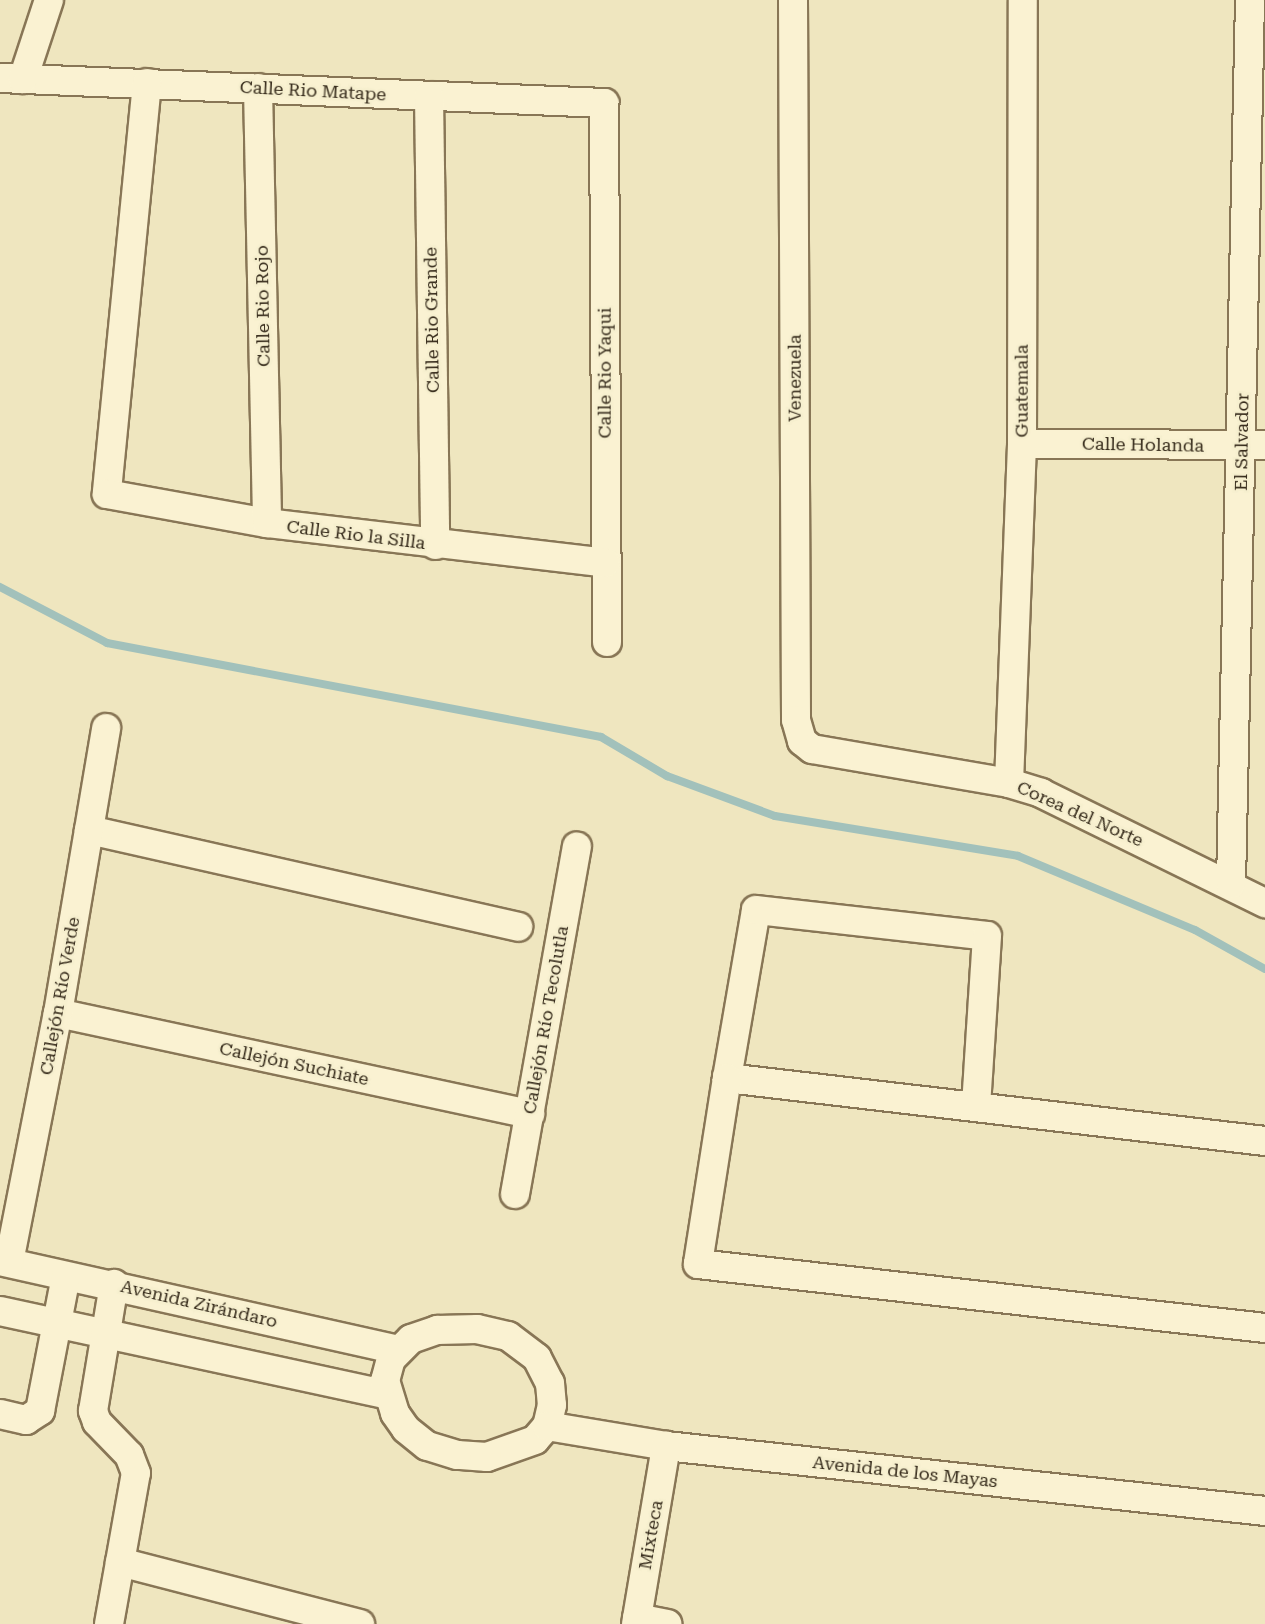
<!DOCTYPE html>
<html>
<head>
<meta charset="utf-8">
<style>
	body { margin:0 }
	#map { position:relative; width:1265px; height:1624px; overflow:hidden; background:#efe6bf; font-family:"Roboto Serif",serif }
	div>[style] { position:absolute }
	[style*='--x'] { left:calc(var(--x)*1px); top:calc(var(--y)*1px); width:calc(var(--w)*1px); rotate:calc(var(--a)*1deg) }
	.stream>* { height:8px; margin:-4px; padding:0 4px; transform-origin:4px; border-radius:4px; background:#a2c1bb }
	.roads { filter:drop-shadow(2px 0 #887656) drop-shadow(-2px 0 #887656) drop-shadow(0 2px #887656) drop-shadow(0 -2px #887656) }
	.minor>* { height:28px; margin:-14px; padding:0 14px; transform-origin:14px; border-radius:14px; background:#faf2d2 }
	span { translate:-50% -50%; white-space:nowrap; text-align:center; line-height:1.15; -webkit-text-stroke:5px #f6efce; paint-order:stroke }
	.street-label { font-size:18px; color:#372c1c }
</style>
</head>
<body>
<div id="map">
	<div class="stream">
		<div style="--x:0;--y:587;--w:121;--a:27.6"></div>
		<div style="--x:107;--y:643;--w:503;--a:10.77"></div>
		<div style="--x:601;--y:737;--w:77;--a:30.6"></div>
		<div style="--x:667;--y:776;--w:115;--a:20.3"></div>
		<div style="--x:775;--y:816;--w:246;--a:9.3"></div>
		<div style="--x:1018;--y:856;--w:192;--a:22.7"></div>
		<div style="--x:1195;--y:930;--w:80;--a:29.1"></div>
	</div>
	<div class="roads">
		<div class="minor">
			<div style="--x:793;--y:0;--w:720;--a:89.76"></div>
			<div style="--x:796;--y:720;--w:22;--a:74"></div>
			<div style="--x:802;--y:741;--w:13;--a:39"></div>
			<div style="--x:812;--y:749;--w:200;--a:9.8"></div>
			<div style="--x:1009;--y:783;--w:34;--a:17"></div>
			<div style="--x:1041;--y:793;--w:250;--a:26.2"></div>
			<div style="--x:0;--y:78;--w:605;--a:2.37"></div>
			<div style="--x:604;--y:103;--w:539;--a:89.68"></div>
			<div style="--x:23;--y:79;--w:83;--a:-71.8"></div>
			<div style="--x:147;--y:83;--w:413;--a:95.6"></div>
			<div style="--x:107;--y:494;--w:163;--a:10.3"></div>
			<div style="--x:267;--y:523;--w:341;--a:6.7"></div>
			<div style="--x:258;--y:88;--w:435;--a:88.8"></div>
			<div style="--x:429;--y:96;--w:449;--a:89.2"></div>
			<div style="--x:1022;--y:444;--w:243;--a:0.2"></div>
			<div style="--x:1009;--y:783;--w:339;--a:-87.8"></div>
			<div style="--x:1022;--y:444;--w:444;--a:-89.9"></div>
			<div style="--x:89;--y:830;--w:440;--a:12.7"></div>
			<div style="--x:1231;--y:884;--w:884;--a:-88.77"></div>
			<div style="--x:58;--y:1013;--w:483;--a:12.1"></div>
			<div style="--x:727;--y:1078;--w:170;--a:-80.2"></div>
			<div style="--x:756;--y:910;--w:232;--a:6.4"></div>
			<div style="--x:987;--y:936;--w:171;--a:93.7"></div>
			<div style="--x:1265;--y:1141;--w:542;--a:-173.32"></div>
			<div style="--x:727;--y:1078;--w:188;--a:98.9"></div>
			<div style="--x:698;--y:1264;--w:571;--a:6.44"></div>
			<div style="--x:515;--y:1194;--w:353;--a:-79.9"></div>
			<div style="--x:0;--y:1261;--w:407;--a:12.6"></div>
			<div style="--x:9;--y:1262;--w:254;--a:-78.9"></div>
			<div style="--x:58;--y:1013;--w:289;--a:-80.4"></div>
			<div style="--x:0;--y:1311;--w:396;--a:12.2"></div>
			<div style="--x:477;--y:1329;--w:32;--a:13"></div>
			<div style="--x:508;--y:1336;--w:36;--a:37"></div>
			<div style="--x:537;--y:1358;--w:28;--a:63"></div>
			<div style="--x:550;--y:1383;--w:22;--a:85"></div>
			<div style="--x:552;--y:1405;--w:22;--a:103"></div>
			<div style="--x:547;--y:1426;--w:18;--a:131"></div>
			<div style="--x:535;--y:1440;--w:51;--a:160.5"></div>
			<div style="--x:487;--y:1457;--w:30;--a:-176"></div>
			<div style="--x:457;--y:1455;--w:31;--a:-163"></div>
			<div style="--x:427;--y:1446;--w:27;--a:-141"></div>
			<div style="--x:406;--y:1429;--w:19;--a:-125"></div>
			<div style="--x:395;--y:1413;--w:34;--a:-107"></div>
			<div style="--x:385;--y:1381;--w:23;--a:-75"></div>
			<div style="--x:391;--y:1359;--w:28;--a:-45"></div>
			<div style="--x:411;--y:1339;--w:28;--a:-19"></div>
			<div style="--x:437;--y:1330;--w:40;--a:-1.4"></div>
			<div style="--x:0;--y:1414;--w:27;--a:13"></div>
			<div style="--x:26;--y:1420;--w:17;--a:-33"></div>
			<div style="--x:40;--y:1411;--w:137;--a:-79.1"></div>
			<div style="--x:547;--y:1426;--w:121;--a:9.5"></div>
			<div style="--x:666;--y:1446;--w:603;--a:6.19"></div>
			<div style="--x:120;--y:1562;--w:248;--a:14.5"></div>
			<div style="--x:637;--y:1618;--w:31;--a:11"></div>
			<div style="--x:109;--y:1624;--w:153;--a:-79.9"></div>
			<div style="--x:136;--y:1473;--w:19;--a:-111"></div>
			<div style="--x:129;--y:1455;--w:46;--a:-134.1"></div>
			<div style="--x:97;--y:1422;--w:12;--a:-110"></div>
			<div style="--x:93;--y:1411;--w:129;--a:-80.6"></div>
			<div style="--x:636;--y:1624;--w:181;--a:-80.4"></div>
		</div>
	</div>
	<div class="street-label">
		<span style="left:313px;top:91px;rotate:3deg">Calle Rio Matape</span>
		<span style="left:263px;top:306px;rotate:-91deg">Calle Rio Rojo</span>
		<span style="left:432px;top:320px;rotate:-91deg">Calle Rio Grande</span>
		<span style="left:605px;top:373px;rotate:-90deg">Calle Rio Yaqui</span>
		<span style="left:795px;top:378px;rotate:-90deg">Venezuela</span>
		<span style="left:1022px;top:391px;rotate:-90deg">Guatemala</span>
		<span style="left:1242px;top:442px;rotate:-89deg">El Salvador</span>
		<span style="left:1143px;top:445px;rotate:1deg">Calle Holanda</span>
		<span style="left:356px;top:535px;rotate:7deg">Calle Rio la Silla</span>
		<span style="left:1080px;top:814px;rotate:24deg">Corea del Norte</span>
		<span style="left:60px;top:996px;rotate:-80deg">Callejón Río Verde</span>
		<span style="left:546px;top:1020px;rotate:-80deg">Callejón Río Tecolutla</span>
		<span style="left:294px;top:1064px;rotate:12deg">Callejón Suchiate</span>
		<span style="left:199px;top:1304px;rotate:13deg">Avenida Zirándaro</span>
		<span style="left:905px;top:1472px;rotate:6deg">Avenida de los Mayas</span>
		<span style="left:651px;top:1535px;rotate:-80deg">Mixteca</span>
	</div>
</div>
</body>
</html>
